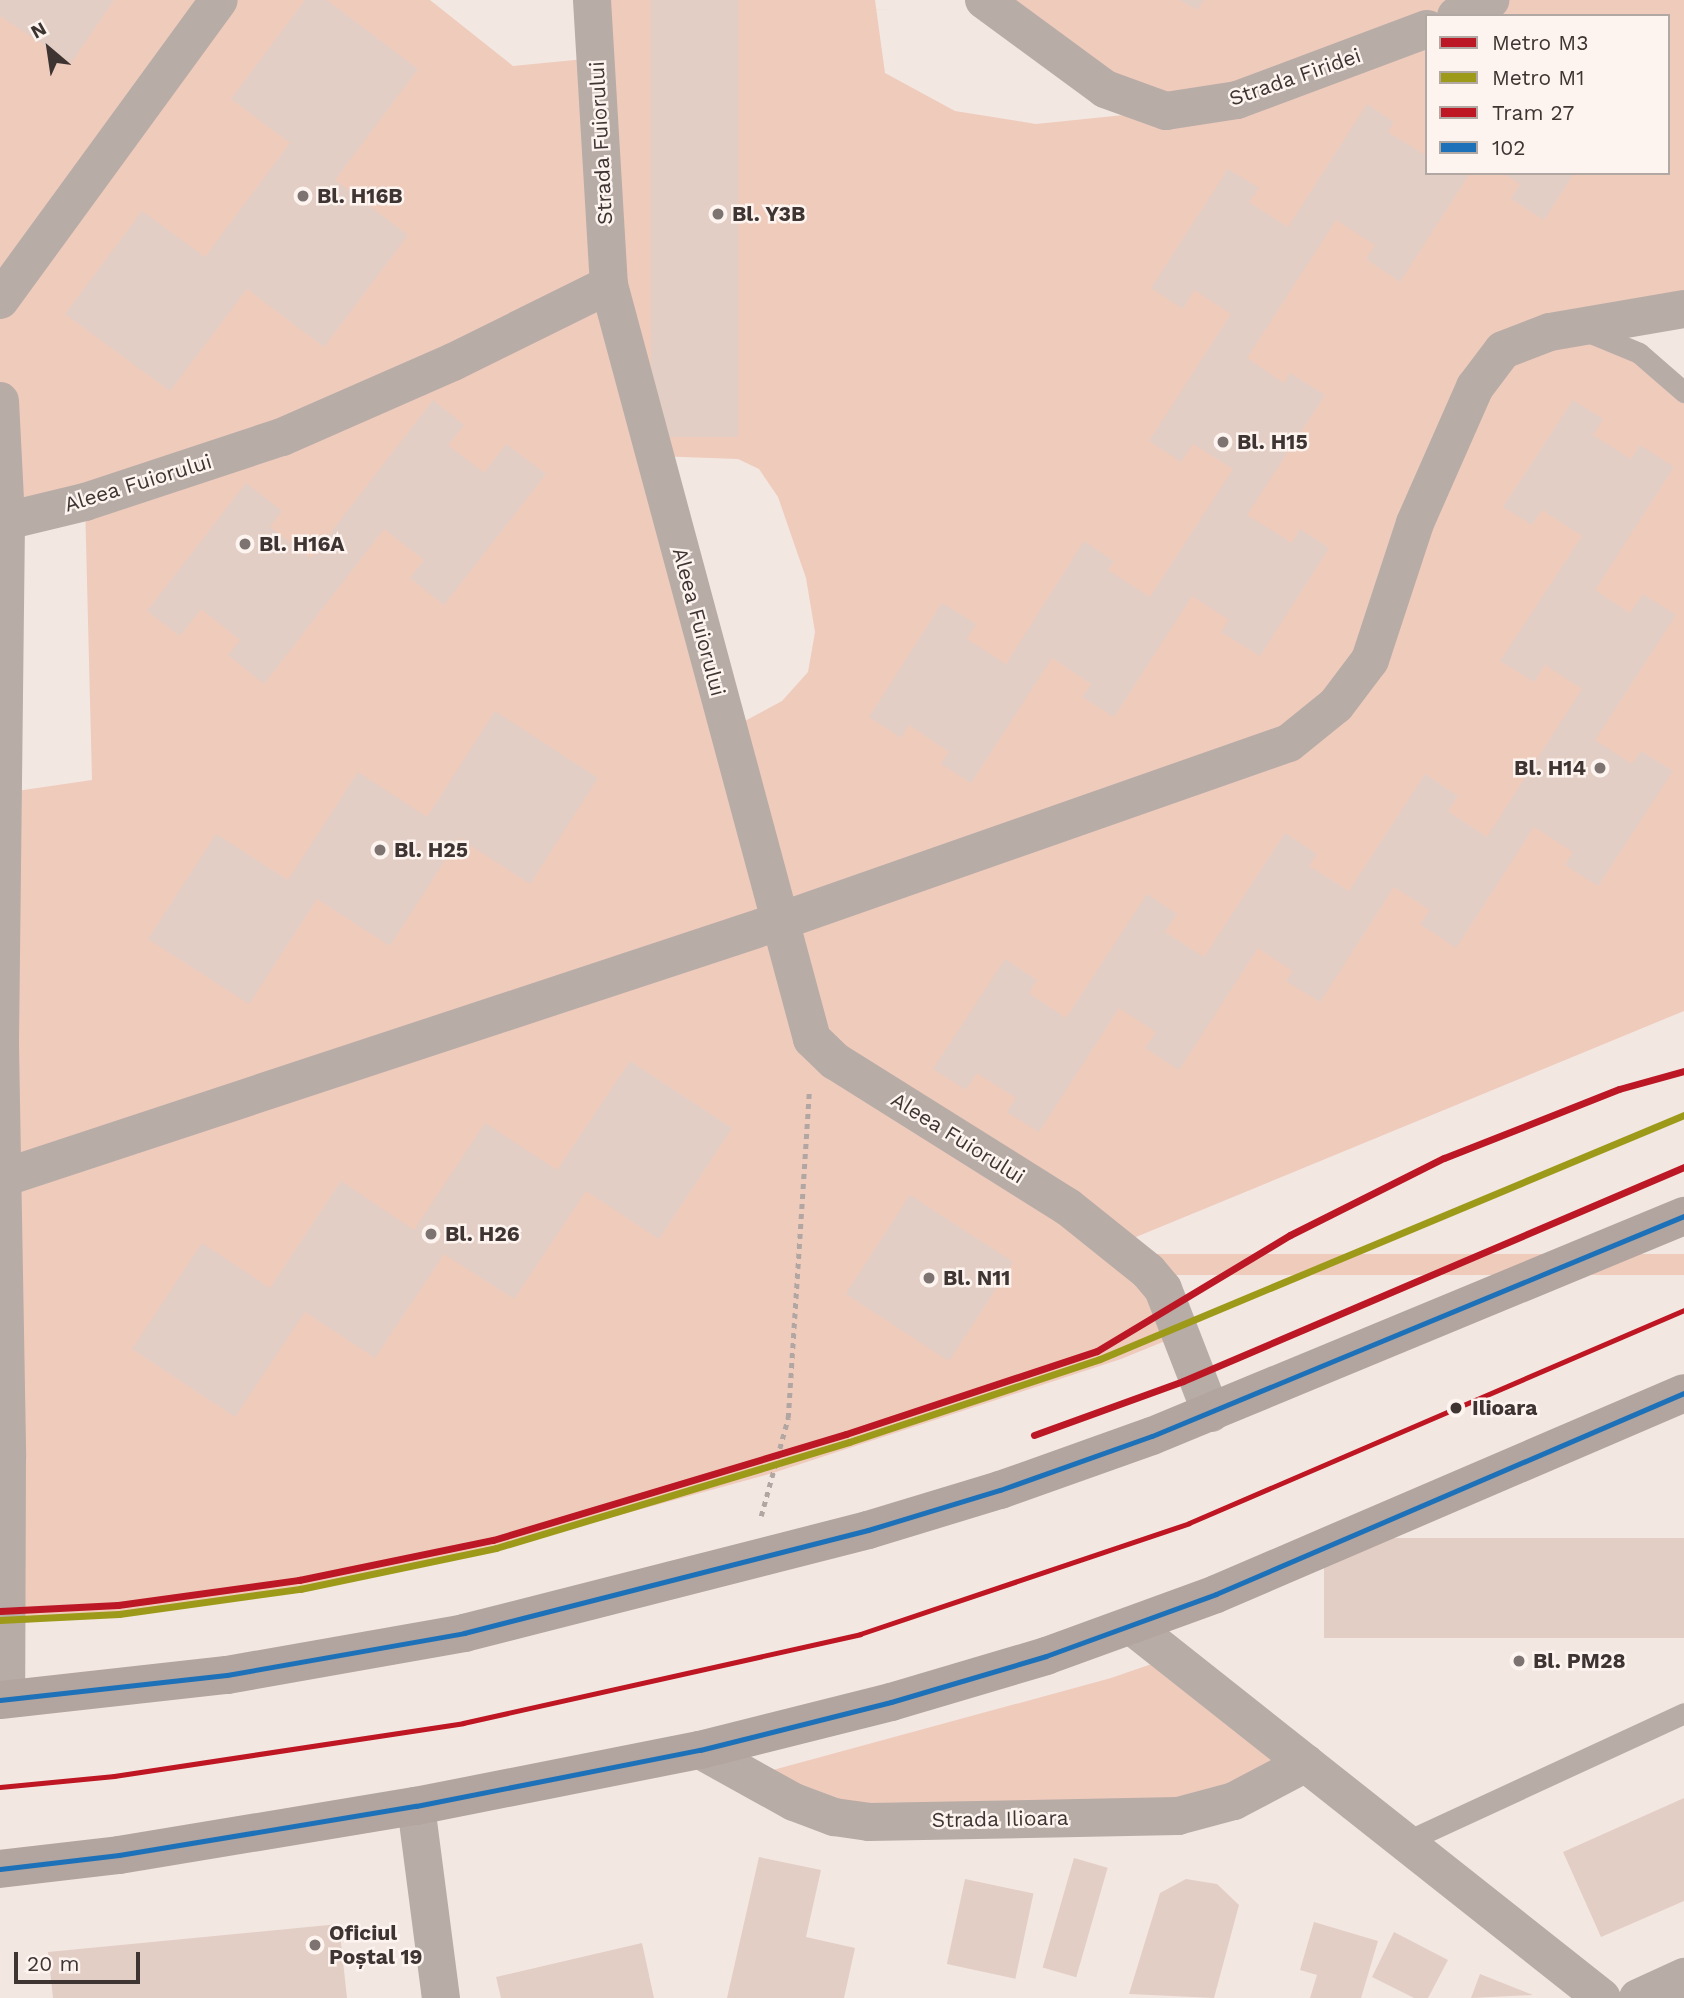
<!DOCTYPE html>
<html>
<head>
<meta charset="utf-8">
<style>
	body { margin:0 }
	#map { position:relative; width:1684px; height:1998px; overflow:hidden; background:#f3e7e2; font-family:"Work Sans",sans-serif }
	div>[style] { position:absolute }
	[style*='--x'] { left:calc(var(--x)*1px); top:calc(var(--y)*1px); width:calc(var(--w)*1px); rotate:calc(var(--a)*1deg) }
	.green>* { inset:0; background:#efcbbc; transform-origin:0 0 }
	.building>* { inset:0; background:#e3cec5; transform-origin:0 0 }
	.path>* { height:4.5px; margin-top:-2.25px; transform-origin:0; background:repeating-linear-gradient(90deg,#b1a6a2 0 5px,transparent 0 10px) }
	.service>* { height:21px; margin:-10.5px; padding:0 10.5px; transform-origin:10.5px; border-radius:10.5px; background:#b8aca7 }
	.minor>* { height:38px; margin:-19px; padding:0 19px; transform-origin:19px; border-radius:19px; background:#b8aca7 }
	.primary>* { height:38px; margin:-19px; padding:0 19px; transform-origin:19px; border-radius:19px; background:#b2a49e }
	.bus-1>* { height:5px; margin:-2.5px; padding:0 2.5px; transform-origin:2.5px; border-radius:2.5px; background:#1d71b8 }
	.tram-1>* { height:5px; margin:-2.5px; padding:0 2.5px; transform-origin:2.5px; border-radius:2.5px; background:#be1622 }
	.metro-1>* { height:7px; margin:-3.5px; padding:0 3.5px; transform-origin:3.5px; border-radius:3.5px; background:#bc1725 }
	.metro-2>* { height:7px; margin:-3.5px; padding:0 3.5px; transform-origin:3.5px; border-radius:3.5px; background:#9e9a19 }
	.dots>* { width:19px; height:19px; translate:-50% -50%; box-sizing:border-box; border:4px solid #fdf4f0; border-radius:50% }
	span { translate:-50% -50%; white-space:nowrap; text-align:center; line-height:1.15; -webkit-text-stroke:5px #fdf4f0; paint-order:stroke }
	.street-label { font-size:21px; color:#3e3532 }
	.poi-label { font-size:21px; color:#3e3532; font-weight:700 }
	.left { translate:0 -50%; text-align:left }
	.right { translate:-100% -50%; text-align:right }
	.stop-label { font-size:21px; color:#3e3532; font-weight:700 }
	.legend { position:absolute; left:1425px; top:14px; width:245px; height:161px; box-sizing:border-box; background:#fdf4f0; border:2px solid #b1a8a4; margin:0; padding:9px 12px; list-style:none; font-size:21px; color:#3e3532 }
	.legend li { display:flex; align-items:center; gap:14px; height:35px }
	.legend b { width:35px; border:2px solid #b1a8a4 }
	.north { position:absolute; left:14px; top:14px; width:70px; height:70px; -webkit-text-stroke:5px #fdf4f0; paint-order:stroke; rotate:331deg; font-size:19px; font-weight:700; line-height:28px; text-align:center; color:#3e3532 }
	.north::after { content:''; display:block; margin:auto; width:24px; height:32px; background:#3e3532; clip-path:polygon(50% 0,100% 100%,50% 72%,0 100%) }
	.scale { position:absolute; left:14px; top:1952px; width:126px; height:32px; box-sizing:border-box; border:4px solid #3e3532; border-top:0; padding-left:9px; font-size:21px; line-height:24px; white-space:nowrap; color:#3e3532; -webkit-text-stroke:5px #fdf4f0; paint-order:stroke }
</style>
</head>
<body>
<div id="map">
	<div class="green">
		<div style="clip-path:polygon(evenodd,0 0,430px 0,513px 66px,595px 58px,592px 0,875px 0,885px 73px,955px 111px,1036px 124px,1163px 111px,984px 0,1684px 0,1684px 309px,1578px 327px,1684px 392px,1684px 1011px,1119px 1244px,1180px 1335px,1121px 1359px,773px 1473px,492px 1550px,253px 1597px,7px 1625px,3px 793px,92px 780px,85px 502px,6px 521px,0 401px,0 0,1427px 16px,1668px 16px,1668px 173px,1427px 173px,1427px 16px,0 0,655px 456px,738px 459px,759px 469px,778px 497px,806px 578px,815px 632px,808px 672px,782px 701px,728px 730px,655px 456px)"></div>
		<div style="left:1684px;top:1254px;width:21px;height:546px;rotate:90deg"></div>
		<div style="clip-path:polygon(1172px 1657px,1306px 1763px,1234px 1801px,869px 1822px,744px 1778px,1111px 1678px)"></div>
	</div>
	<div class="building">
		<div style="clip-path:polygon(0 0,114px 0,71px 63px,0 16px)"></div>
		<div style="clip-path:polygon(305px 0,327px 0,418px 69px,335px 180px,408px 235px,324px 347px,247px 289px,170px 391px,65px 314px,142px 211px,205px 257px,290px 143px,231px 99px)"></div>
		<div style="left:651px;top:0;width:87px;height:437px"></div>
		<div style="clip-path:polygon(1180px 0,1204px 0,1197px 10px)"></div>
		<div style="clip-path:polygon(1367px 104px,1394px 122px,1388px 132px,1427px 156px,1427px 173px,1470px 173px,1400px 282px,1366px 259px,1375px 245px,1336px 220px,1247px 358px,1284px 383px,1290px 373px,1325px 395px,1247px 515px,1292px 543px,1300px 529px,1329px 548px,1260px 656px,1221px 632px,1229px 620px,1192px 596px,1114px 717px,1082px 697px,1091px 684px,1052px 658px,971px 783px,941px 764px,949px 752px,909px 725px,901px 738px,869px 717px,942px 603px,976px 624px,967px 639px,1006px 664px,1084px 541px,1114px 561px,1108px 570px,1150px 597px,1233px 469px,1193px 444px,1181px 462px,1149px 441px,1231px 314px,1194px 290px,1183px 309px,1151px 288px,1228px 169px,1259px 188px,1249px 202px,1288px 227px)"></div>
		<div style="clip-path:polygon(1503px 173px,1574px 173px,1544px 220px,1511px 199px,1520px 184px)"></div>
		<div style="clip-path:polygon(433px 400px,464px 425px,448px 445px,484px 473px,506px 444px,546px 474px,444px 605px,410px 578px,424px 560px,384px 529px,264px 684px,228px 655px,240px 640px,201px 609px,180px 636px,147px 611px,246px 483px,282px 511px,270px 527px,311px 558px)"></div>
		<div style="clip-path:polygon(1573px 400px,1603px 419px,1593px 435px,1631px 459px,1640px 445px,1674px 467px,1595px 590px,1630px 613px,1643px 594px,1676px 615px,1595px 740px,1632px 764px,1641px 751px,1673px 771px,1598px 886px,1565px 865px,1573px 852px,1534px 827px,1456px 948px,1420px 924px,1430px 910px,1394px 887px,1320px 1002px,1286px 981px,1293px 971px,1258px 948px,1179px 1070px,1145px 1048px,1156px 1032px,1119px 1008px,1039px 1132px,1007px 1112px,1016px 1098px,977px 1073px,966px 1090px,933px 1069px,1005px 959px,1037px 980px,1029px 993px,1066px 1018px,1147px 894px,1177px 914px,1165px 932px,1204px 957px,1285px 833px,1317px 854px,1309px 866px,1349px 891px,1425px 774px,1458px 796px,1448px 811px,1487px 837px,1582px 689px,1545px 665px,1534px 682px,1500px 661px,1582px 536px,1542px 510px,1532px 525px,1503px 507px)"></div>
		<div style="clip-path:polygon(495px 711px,598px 778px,530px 884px,459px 838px,390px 946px,317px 899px,249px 1004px,148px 939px,216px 834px,288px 880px,358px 772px,427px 817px)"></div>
		<div style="clip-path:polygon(630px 1061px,732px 1128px,659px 1239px,586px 1191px,514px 1299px,444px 1254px,375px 1358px,305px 1312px,235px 1417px,132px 1349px,202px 1243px,270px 1288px,341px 1181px,414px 1230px,485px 1123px,557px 1170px)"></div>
		<div style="left:910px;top:1195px;width:123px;height:118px;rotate:33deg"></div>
		<div style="left:1684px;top:1538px;width:100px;height:360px;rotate:90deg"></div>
		<div style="clip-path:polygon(1684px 1798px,1684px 1901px,1601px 1937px,1563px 1852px)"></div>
		<div style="clip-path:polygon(759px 1857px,821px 1870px,806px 1937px,855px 1948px,844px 1998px,727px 1998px)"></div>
		<div style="left:1074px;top:1858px;width:35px;height:114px;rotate:16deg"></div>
		<div style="left:965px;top:1879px;width:70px;height:87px;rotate:12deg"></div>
		<div style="clip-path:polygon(1186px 1879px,1217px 1884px,1239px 1905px,1214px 1998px,1129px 1994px,1160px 1893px)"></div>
		<div style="clip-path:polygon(1314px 1922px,1378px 1941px,1361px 1998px,1310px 1998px,1317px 1975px,1300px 1970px)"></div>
		<div style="clip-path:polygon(339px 1924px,347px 1998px,53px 1998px,48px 1952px)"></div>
		<div style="clip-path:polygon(1394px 1932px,1448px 1960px,1428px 1998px,1414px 1998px,1372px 1977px)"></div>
		<div style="clip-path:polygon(642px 1943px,654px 1998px,501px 1998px,496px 1977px)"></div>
		<div style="clip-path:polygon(1480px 1974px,1533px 1995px,1471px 1998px)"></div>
	</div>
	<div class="path">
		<div style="--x:761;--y:1516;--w:102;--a:-74.6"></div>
		<div style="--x:788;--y:1418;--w:327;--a:-86.3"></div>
	</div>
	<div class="service">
		<div style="--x:1586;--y:331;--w:57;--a:22.5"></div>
		<div style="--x:1639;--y:353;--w:60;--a:40.9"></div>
		<div style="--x:1405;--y:1842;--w:307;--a:-24.8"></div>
	</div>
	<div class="minor">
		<div style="--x:592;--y:0;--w:286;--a:86.6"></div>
		<div style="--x:609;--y:285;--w:781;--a:74.93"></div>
		<div style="--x:812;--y:1039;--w:32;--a:44"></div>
		<div style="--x:835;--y:1061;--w:275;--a:32.1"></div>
		<div style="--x:1068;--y:1207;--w:102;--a:38.7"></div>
		<div style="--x:1148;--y:1271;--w:23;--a:50"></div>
		<div style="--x:1163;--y:1289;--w:133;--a:68.8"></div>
		<div style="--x:984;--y:0;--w:150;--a:36.3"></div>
		<div style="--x:1105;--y:89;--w:65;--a:19.8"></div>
		<div style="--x:1166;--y:111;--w:72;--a:-8.8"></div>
		<div style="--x:1237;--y:100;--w:203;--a:-20.5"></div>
		<div style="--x:1456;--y:16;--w:38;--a:-25"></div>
		<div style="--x:0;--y:300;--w:371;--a:-53.9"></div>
		<div style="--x:0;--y:401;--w:120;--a:87.1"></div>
		<div style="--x:6;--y:521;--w:524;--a:90.66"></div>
		<div style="--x:0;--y:1045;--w:412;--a:89"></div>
		<div style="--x:7;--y:1457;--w:242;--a:90.2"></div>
		<div style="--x:6;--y:521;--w:81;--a:-13.5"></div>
		<div style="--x:85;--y:502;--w:207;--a:-18.3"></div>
		<div style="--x:282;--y:437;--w:187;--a:-23.7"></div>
		<div style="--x:453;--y:362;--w:174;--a:-26.3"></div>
		<div style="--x:3;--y:1178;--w:816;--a:-18.28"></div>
		<div style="--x:778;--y:922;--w:541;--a:-19.31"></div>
		<div style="--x:1289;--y:743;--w:60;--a:-39"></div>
		<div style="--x:1336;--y:705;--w:56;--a:-52.9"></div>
		<div style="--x:1370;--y:660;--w:144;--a:-71.8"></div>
		<div style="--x:1415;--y:523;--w:149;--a:-66.2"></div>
		<div style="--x:1475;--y:387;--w:46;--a:-52.9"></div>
		<div style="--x:1503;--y:350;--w:50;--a:-21"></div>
		<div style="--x:1550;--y:332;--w:136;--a:-9.7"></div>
		<div style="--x:1132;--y:1626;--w:599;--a:38.36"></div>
		<div style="--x:700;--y:1750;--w:107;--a:29"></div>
		<div style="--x:794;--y:1802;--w:43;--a:20.6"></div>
		<div style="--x:834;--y:1817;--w:35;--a:8"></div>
		<div style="--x:869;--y:1822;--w:309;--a:-1.1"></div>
		<div style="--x:1178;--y:1816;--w:58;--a:-15"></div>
		<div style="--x:1234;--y:1801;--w:81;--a:-27.8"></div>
		<div style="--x:416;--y:1806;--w:194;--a:82.6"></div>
		<div style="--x:1638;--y:1998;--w:51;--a:-24.5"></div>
	</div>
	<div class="primary">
		<div style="--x:0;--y:1700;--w:228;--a:-6.3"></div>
		<div style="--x:227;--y:1675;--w:241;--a:-10"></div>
		<div style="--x:464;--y:1633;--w:417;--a:-14.3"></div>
		<div style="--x:868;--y:1530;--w:138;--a:-16.9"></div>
		<div style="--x:1000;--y:1490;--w:161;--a:-19.6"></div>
		<div style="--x:1152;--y:1436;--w:576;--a:-22.47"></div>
		<div style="--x:0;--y:1869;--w:120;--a:-6.7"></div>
		<div style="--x:119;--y:1855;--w:301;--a:-9.4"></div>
		<div style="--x:416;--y:1806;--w:289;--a:-11.2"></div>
		<div style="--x:700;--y:1750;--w:197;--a:-14.1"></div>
		<div style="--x:891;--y:1702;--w:162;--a:-16.5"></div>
		<div style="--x:1046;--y:1656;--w:181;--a:-20"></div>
		<div style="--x:1216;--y:1594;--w:509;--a:-23.24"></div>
	</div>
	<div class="bus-1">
		<div style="--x:0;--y:1700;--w:228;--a:-6.3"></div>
		<div style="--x:227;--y:1675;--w:241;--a:-10"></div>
		<div style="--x:464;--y:1633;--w:417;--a:-14.3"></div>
		<div style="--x:868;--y:1530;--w:138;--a:-16.9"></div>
		<div style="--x:1000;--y:1490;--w:161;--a:-19.6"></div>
		<div style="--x:1152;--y:1436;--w:576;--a:-22.47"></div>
		<div style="--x:0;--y:1869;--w:120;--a:-6.7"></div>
		<div style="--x:119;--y:1855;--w:301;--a:-9.4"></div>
		<div style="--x:416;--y:1806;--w:289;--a:-11.2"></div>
		<div style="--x:700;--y:1750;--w:197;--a:-14.1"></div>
		<div style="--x:891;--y:1702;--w:162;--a:-16.5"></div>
		<div style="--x:1046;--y:1656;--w:181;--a:-20"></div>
		<div style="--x:1216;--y:1594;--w:509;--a:-23.24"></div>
	</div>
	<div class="tram-1">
		<div style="--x:0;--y:1787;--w:115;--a:-5.5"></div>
		<div style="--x:114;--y:1776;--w:353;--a:-8.6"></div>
		<div style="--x:463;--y:1723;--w:407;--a:-12.6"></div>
		<div style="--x:860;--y:1634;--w:347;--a:-18.6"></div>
		<div style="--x:1189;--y:1523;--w:539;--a:-23.28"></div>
	</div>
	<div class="metro-1">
		<div style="--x:1034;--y:1435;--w:158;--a:-19.9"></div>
		<div style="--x:1183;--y:1381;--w:545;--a:-23.13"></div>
		<div style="--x:0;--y:1611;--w:118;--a:-2.9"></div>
		<div style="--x:118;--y:1605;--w:183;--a:-7.9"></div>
		<div style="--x:299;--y:1580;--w:198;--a:-11.7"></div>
		<div style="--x:493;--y:1540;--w:369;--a:-16.7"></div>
		<div style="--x:846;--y:1434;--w:264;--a:-18.3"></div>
		<div style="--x:1097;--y:1351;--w:225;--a:-31"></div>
		<div style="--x:1290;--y:1235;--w:172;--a:-26.6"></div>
		<div style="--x:1444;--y:1158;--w:188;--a:-21.5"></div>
		<div style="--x:1619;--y:1089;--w:67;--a:-15.5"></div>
	</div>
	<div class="metro-2">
		<div style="--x:0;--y:1620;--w:119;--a:-2.9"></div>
		<div style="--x:119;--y:1614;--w:183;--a:-7.9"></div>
		<div style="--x:300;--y:1589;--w:200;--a:-11.8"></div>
		<div style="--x:496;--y:1548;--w:369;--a:-16.7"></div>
		<div style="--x:849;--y:1442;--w:264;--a:-18.3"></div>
		<div style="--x:1100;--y:1359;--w:633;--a:-22.68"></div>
	</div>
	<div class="dots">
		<div style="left:303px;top:196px;background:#7d7370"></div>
		<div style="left:718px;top:214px;background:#7d7370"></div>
		<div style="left:1223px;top:442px;background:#7d7370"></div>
		<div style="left:245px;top:544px;background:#7d7370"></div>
		<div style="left:1600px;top:768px;background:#7d7370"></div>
		<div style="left:380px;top:850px;background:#7d7370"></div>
		<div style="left:431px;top:1234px;background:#7d7370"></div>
		<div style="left:929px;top:1278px;background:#7d7370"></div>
		<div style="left:1456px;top:1408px;background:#3e3532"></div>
		<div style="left:1519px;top:1661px;background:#7d7370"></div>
		<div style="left:315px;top:1945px;background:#7d7370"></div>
	</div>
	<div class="street-label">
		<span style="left:1295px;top:77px;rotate:-19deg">Strada Firidei</span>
		<span style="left:601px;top:143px;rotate:-93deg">Strada Fuiorului</span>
		<span style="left:138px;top:483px;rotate:-17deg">Aleea Fuiorului</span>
		<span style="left:699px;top:622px;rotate:75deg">Aleea Fuiorului</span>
		<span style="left:958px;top:1138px;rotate:32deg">Aleea Fuiorului</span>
		<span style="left:1000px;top:1819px;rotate:-1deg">Strada Ilioara</span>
	</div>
	<div class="poi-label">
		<span class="left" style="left:317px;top:196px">Bl. H16B</span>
		<span class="left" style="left:732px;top:214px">Bl. Y3B</span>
		<span class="left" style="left:1237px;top:442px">Bl. H15</span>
		<span class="left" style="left:259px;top:544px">Bl. H16A</span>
		<span class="right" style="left:1586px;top:768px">Bl. H14</span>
		<span class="left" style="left:394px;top:850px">Bl. H25</span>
		<span class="left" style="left:445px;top:1234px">Bl. H26</span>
		<span class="left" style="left:943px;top:1278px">Bl. N11</span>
		<span class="left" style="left:1533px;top:1661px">Bl. PM28</span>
		<span class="left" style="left:329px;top:1945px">Oficiul<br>Poștal 19</span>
	</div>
	<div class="stop-label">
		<span class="left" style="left:1472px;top:1408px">Ilioara</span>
	</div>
	<ul class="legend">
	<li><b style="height:9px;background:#bc1725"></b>Metro M3</li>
	<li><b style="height:9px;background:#9e9a19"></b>Metro M1</li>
	<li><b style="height:9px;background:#be1622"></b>Tram 27</li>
	<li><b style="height:9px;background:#1d71b8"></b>102</li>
	</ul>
	<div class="north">N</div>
	<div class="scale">20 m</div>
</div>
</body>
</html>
